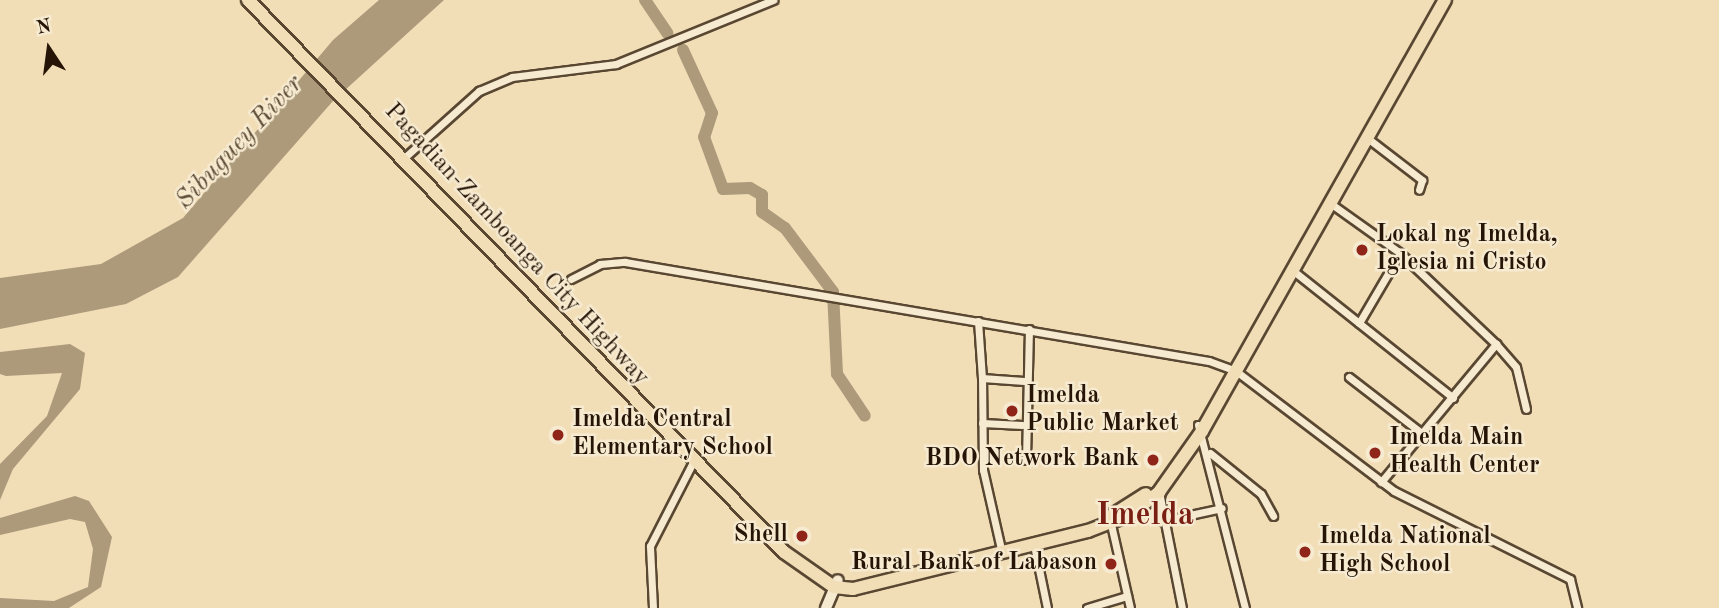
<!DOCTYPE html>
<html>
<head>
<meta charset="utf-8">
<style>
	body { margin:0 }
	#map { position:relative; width:1719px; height:608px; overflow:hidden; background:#f1deb7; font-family:"Old Standard TT",serif }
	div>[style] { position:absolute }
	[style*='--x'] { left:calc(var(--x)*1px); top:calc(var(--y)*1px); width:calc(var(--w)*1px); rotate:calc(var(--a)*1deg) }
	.water>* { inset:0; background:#ac9a7b }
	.river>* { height:12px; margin:-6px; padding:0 6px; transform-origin:6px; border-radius:6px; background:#ac9a7b }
	.roads { filter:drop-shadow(2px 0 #594732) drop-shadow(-2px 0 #594732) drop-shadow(0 2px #594732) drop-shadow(0 -2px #594732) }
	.minor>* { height:7px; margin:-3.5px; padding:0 3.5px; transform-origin:3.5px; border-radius:3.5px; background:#f6ead0 }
	.secondary>* { height:10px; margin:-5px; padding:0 5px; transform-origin:5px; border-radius:5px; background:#f6ead0 }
	.trunk>* { height:12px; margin:-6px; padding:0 6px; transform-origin:6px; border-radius:6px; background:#f1deb7 }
	.dots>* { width:19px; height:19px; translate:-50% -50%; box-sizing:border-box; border:4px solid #f6ead0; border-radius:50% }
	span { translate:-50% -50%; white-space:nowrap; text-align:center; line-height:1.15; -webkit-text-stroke:5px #f6ead0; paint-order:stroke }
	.poi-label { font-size:24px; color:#261506; font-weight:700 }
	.left { translate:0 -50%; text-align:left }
	.right { translate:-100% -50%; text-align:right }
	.street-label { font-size:24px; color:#261506 }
	.water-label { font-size:26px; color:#5c4a35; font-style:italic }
	.district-label { font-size:32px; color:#7a1f14; font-weight:700 }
	.north { position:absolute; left:14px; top:14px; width:70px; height:70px; -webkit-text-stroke:5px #f6ead0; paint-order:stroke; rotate:347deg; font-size:19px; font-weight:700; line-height:28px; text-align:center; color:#261506 }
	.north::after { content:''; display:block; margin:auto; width:24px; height:32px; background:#261506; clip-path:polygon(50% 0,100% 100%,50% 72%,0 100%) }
</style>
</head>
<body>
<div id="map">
	<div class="water">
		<div style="clip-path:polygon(379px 0,444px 0,333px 101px,178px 277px,126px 304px,0 329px,0 278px,101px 264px,183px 218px,333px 40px)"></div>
		<div style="clip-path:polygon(70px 344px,85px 353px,80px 389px,13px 469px,0 500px,0 464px,47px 416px,62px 373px,6px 376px,0 374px,0 352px)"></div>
		<div style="clip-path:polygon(75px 496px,89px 501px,112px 537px,101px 587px,69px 608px,0 608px,0 598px,54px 601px,88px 587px,93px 549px,85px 522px,70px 519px,0 535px,0 518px)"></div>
	</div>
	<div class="river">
		<div style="--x:645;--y:0;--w:40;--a:56"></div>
		<div style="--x:683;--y:50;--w:69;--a:65.3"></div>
		<div style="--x:712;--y:113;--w:25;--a:108"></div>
		<div style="--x:704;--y:137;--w:55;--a:69.9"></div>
		<div style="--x:723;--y:189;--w:27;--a:-2"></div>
		<div style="--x:750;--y:188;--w:14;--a:30"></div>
		<div style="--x:762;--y:195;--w:17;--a:90"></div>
		<div style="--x:762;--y:212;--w:28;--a:35"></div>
		<div style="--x:785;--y:228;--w:80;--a:53.1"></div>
		<div style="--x:833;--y:292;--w:82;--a:87.2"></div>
		<div style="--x:837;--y:374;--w:50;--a:56.3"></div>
	</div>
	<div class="roads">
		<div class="minor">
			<div style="--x:1366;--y:137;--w:71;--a:37.5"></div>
			<div style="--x:1422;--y:180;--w:10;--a:107"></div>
			<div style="--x:404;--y:158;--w:101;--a:-41.8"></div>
			<div style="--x:479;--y:91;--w:36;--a:-23"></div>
			<div style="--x:512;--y:77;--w:105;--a:-7.1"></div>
			<div style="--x:616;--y:64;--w:170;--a:-22.2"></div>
			<div style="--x:1330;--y:203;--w:86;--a:35.5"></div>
			<div style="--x:1400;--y:253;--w:132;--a:43.5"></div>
			<div style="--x:1496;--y:344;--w:30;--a:49"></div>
			<div style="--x:1516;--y:367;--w:43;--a:76.6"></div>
			<div style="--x:1291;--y:269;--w:207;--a:38.5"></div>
			<div style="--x:571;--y:279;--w:33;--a:-27"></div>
			<div style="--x:600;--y:264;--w:25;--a:-5"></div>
			<div style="--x:625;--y:262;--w:592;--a:9.62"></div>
			<div style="--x:1209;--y:361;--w:29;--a:20"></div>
			<div style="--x:1236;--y:371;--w:198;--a:37.2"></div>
			<div style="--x:1394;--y:491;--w:197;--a:26.6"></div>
			<div style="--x:1570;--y:579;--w:30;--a:76"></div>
			<div style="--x:978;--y:321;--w:57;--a:86"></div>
			<div style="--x:1359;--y:323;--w:81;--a:-59.6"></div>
			<div style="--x:1349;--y:377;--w:95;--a:37.7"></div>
			<div style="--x:982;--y:423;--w:40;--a:2.9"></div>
			<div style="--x:1198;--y:425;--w:189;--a:75.6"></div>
			<div style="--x:1210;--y:453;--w:65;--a:38.8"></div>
			<div style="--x:1261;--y:494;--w:25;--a:61"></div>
			<div style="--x:1026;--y:460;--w:131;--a:-88.7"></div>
			<div style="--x:1381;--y:482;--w:180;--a:-50.2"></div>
			<div style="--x:1159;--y:492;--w:118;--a:78.8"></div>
			<div style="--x:1110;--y:520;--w:90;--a:77.2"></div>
			<div style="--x:1162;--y:521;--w:61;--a:-12.2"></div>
			<div style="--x:1034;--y:545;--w:64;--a:78.3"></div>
			<div style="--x:1001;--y:549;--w:81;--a:-102.8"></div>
			<div style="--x:983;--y:470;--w:92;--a:-90.6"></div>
			<div style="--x:982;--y:378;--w:42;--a:4.1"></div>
			<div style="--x:653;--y:608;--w:62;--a:-92.8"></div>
			<div style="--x:650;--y:546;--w:94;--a:-62.9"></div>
			<div style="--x:1087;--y:608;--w:42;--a:-16.7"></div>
		</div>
		<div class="secondary">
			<div style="--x:826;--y:608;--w:30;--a:-67"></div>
		</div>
		<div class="trunk">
			<div style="--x:248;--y:0;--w:769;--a:45.84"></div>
			<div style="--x:784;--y:552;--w:61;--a:35"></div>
			<div style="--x:834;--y:587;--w:19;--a:6"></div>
			<div style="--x:853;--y:589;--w:242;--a:-13.9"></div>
			<div style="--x:1088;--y:531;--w:44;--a:-21.3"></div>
			<div style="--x:1129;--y:515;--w:38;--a:-37"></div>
			<div style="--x:1159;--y:492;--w:75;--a:-54.8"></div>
			<div style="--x:1202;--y:431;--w:495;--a:-60.6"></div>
			<div style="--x:1111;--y:516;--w:41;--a:-32.2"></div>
		</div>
	</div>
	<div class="dots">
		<div style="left:1362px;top:250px;background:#8f2418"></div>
		<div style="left:1012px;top:411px;background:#8f2418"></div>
		<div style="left:558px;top:435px;background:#8f2418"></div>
		<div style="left:1375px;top:453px;background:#8f2418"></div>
		<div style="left:1153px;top:460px;background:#8f2418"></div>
		<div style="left:802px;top:536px;background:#8f2418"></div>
		<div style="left:1305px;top:552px;background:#8f2418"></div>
		<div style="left:1111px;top:564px;background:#8f2418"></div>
	</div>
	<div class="poi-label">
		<span class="left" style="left:1376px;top:250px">Lokal ng Imelda,<br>Iglesia ni Cristo</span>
		<span class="left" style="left:1026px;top:411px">Imelda<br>Public Market</span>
		<span class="left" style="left:572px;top:435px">Imelda Central<br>Elementary School</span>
		<span class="left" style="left:1389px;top:453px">Imelda Main<br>Health Center</span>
		<span class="right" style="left:1139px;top:460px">BDO Network Bank</span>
		<span class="right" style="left:788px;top:536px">Shell</span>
		<span class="left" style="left:1319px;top:552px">Imelda National<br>High School</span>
		<span class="right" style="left:1097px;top:564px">Rural Bank of Labason</span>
	</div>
	<div class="street-label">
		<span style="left:516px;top:245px;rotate:47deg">Pagadian-Zamboanga City Highway</span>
	</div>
	<div class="water-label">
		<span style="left:240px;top:143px;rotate:-47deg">Sibuguey River</span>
	</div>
	<div class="district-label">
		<span style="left:1145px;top:516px">Imelda</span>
	</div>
	<div class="north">N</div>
</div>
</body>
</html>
